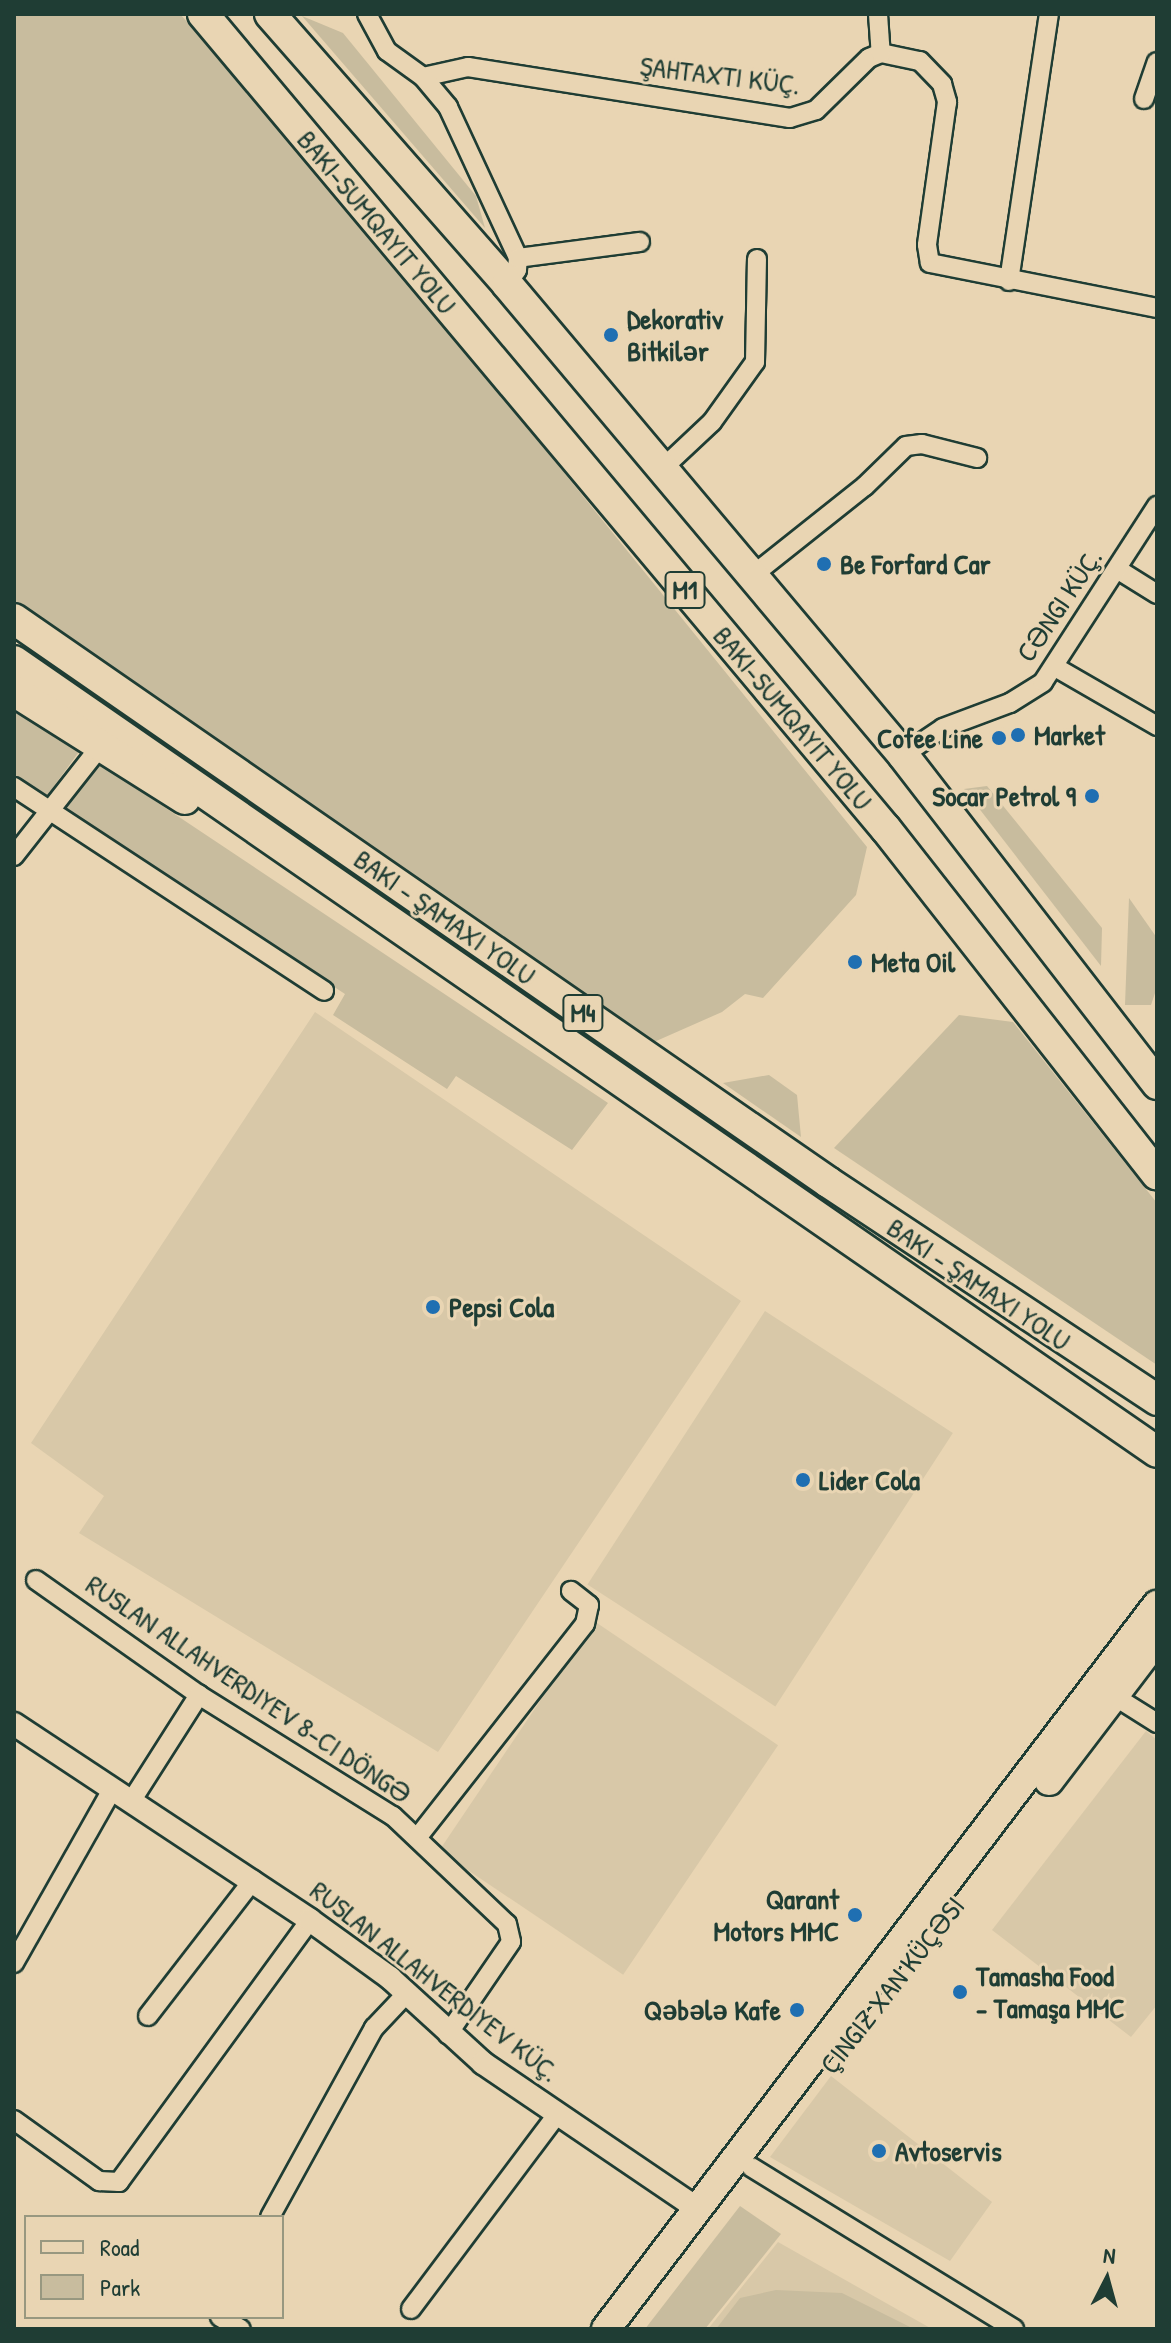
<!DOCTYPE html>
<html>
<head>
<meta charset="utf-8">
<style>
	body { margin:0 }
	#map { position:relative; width:1171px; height:2343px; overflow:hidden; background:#e9d5b3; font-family:"Patrick Hand",sans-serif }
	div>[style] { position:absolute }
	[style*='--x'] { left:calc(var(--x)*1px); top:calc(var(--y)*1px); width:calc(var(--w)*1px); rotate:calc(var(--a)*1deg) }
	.built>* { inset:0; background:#d8c8a8; transform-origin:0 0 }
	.green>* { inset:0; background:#c8bc9e }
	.roads { filter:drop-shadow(2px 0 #1f3d34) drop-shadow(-2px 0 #1f3d34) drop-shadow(0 2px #1f3d34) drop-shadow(0 -2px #1f3d34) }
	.minor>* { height:18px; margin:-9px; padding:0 9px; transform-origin:9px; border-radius:9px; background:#e9d5b3 }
	.tertiary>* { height:22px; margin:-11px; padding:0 11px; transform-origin:11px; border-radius:11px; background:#e9d5b3 }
	.primary>* { height:28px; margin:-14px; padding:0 14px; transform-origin:14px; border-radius:14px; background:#e9d5b3 }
	.trunk>* { height:30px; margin:-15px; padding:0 15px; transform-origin:15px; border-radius:15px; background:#e9d5b3 }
	.dots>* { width:22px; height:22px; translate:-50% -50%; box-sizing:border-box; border:4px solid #e9d5b3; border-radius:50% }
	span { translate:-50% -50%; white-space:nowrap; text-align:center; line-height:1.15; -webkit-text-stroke:6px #e9d5b3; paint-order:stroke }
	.shield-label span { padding:2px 6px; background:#e9d5b3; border:2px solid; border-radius:6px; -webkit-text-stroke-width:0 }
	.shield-label { font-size:26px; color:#1f3d34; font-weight:700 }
	.street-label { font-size:28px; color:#1f3d34 }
	.poi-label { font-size:28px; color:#1f3d34; font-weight:700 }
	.left { translate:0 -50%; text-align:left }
	.right { translate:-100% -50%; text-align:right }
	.frame { position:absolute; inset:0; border:16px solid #1f3d34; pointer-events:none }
	.legend { position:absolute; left:24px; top:2215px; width:260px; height:104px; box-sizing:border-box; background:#e9d5b3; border:2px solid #989880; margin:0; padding:10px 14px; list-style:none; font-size:24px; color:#1f3d34 }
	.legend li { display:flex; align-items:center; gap:16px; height:40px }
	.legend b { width:40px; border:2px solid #989880 }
	.north { position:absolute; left:1067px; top:2239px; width:80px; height:80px; -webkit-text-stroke:6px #e9d5b3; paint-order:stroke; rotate:6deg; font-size:22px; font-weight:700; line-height:32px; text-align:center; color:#1f3d34 }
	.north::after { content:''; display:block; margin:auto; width:28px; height:36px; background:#1f3d34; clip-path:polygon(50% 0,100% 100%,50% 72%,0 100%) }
</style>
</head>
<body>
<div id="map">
	<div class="built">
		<div style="clip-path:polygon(315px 1012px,741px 1301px,438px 1752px,79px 1533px,104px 1496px,31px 1443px)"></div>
		<div style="left:765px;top:1311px;width:224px;height:326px;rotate:33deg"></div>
		<div style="left:594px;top:1621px;width:222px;height:277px;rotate:34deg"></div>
		<div style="clip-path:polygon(1146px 1731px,1157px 1740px,1157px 2005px,1131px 2037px,992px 1930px)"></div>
		<div style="clip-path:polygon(831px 2076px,992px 2202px,950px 2261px,770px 2157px)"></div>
		<div style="clip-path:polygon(778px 2242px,932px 2329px,708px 2329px)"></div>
	</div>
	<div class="green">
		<div style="clip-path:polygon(14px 14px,180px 14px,319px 170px,867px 847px,856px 895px,763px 998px,745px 994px,722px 1012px,654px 1042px,14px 607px)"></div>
		<div style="clip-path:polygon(302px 16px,343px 33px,476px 196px,485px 228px)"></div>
		<div style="clip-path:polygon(14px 706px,81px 749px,46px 797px,14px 775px)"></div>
		<div style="clip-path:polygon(98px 763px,608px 1103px,572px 1150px,456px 1076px,447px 1089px,333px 1015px,345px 994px,65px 810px)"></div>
		<div style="clip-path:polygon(987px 786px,1102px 928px,1101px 966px,964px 789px)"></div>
		<div style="clip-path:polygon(1129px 898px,1157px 938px,1157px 987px,1151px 1005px,1125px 1005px)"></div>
		<div style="clip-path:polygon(959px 1015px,1013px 1022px,1157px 1203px,1157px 1365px,834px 1148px)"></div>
		<div style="clip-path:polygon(769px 1075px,797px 1095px,801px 1137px,723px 1083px)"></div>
		<div style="clip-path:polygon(740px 2206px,781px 2234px,705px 2329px,645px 2329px)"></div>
		<div style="clip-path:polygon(776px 2290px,842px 2293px,914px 2329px,716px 2329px,740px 2298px)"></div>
	</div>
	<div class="roads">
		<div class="minor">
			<div style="--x:367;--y:14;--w:42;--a:61.6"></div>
			<div style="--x:387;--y:51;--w:44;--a:35.8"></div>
			<div style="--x:423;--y:77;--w:46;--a:-12.5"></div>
			<div style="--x:468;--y:67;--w:326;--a:9"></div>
			<div style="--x:790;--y:118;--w:27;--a:-17"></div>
			<div style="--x:816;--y:110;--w:74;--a:-44.5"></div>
			<div style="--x:869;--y:58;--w:13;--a:-23"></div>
			<div style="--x:881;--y:53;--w:40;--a:12"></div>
			<div style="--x:920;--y:61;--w:32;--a:46"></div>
			<div style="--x:942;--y:84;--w:19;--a:74"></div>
			<div style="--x:947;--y:102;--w:144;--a:98"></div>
			<div style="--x:927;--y:245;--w:18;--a:81"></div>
			<div style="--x:930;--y:263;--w:231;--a:11.2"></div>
			<div style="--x:878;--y:14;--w:39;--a:86"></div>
			<div style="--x:423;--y:77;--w:39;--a:50"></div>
			<div style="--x:448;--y:107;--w:166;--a:65.1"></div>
			<div style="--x:518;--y:258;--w:12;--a:95"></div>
			<div style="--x:517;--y:270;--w:17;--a:126"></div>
			<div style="--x:1144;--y:99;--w:39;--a:-71"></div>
			<div style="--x:518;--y:258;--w:123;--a:-7.5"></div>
			<div style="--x:1009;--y:281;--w:270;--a:-81.5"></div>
			<div style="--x:663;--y:468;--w:67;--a:-43.2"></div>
			<div style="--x:712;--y:422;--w:74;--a:-54.4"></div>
			<div style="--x:755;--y:362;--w:103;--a:-88.9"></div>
			<div style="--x:1117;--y:569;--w:47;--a:32"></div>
			<div style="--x:753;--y:575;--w:143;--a:-38.5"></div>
			<div style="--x:865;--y:486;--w:57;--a:-44.3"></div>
			<div style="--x:906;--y:446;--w:16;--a:-7"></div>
			<div style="--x:922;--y:444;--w:57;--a:14.3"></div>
			<div style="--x:1055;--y:667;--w:118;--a:30"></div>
			<div style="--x:903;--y:755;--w:48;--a:-34"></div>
			<div style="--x:943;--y:728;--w:72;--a:-20.5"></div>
			<div style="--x:1010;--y:703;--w:39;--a:-32"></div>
			<div style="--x:1043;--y:682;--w:210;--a:-57.1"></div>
			<div style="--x:14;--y:787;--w:371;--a:33.3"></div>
			<div style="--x:14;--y:856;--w:137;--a:-51.8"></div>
			<div style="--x:36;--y:1580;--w:199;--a:35.2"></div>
			<div style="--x:199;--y:1695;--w:229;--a:32"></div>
			<div style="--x:393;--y:1816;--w:157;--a:43.5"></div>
			<div style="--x:507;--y:1924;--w:18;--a:77"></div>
			<div style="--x:511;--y:1942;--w:112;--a:124.4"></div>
			<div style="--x:1114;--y:1696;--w:51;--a:32.1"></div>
			<div style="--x:132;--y:1800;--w:125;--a:-57.5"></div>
			<div style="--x:417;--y:1838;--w:272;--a:-51.9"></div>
			<div style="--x:585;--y:1624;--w:19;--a:-78"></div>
			<div style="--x:589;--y:1605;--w:23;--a:-142"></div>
			<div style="--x:14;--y:1963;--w:201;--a:-60.5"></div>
			<div style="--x:148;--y:2016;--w:172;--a:-52.3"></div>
			<div style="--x:14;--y:2120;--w:105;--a:35.7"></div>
			<div style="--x:99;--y:2181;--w:20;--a:3"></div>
			<div style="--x:119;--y:2182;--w:324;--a:-53.9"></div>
			<div style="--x:751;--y:2167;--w:309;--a:31.6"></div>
			<div style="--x:270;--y:2217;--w:216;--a:-61.2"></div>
			<div style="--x:374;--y:2028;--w:48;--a:-46.7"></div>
			<div style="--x:411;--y:2309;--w:245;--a:-53.1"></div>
			<div style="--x:220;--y:2317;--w:24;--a:30"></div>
		</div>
		<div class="tertiary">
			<div style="--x:14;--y:1724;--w:355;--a:33.5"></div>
			<div style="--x:310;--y:1920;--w:99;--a:35.9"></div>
			<div style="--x:390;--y:1978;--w:126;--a:42.4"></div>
			<div style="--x:483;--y:2063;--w:258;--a:34.2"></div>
		</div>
		<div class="primary">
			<div style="--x:1049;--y:1781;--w:178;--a:-52.7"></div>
			<div style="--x:606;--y:2329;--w:910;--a:-52.73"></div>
		</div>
		<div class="trunk">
			<div style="--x:203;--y:14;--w:1063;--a:50.04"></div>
			<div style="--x:886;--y:829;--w:439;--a:51.9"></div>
			<div style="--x:270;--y:14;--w:359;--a:48.7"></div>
			<div style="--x:507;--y:284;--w:615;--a:49.94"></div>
			<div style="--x:903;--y:755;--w:416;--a:52.3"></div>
			<div style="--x:14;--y:619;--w:990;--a:34.67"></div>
			<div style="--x:828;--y:1182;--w:395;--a:33.5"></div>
			<div style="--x:14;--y:661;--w:1390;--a:34.68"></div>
			<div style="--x:14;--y:691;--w:202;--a:32.3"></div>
		</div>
	</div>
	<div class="dots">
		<div style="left:611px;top:335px;background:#1f6fb2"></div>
		<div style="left:824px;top:564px;background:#1f6fb2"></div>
		<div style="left:1018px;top:735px;background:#1f6fb2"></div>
		<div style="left:999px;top:738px;background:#1f6fb2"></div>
		<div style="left:1092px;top:796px;background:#1f6fb2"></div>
		<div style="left:855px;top:962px;background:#1f6fb2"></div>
		<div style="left:433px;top:1307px;background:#1f6fb2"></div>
		<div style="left:803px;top:1480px;background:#1f6fb2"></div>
		<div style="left:855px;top:1915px;background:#1f6fb2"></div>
		<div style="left:960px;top:1992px;background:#1f6fb2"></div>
		<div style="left:797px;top:2010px;background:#1f6fb2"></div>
		<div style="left:879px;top:2151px;background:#1f6fb2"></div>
	</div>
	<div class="shield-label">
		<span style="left:685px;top:590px">M1</span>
		<span style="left:583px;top:1013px">M4</span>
	</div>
	<div class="street-label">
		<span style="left:720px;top:75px;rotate:7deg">ŞAHTAXTI KÜÇ.</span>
		<span style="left:377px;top:222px;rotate:50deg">BAKI-SUMQAYIT YOLU</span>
		<span style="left:1059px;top:605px;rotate:-56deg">CƏNGI KÜÇ.</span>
		<span style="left:793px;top:718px;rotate:50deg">BAKI-SUMQAYIT YOLU</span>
		<span style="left:445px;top:917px;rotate:35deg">BAKI - ŞAMAXI YOLU</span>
		<span style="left:979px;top:1284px;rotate:34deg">BAKI - ŞAMAXI YOLU</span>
		<span style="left:249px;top:1689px;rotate:34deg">RUSLAN ALLAHVERDIYEV 8-CI DÖNGƏ</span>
		<span style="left:435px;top:1981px;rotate:38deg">RUSLAN ALLAHVERDIYEV KÜÇ.</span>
		<span style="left:892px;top:1985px;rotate:-52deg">ÇINGIZ XAN KÜÇƏSI</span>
	</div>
	<div class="poi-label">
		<span class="left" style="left:627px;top:335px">Dekorativ<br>Bitkilər</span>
		<span class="left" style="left:840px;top:564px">Be Forfard Car</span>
		<span class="left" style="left:1034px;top:735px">Market</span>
		<span class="right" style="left:983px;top:738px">Cofee Line</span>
		<span class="right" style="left:1076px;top:796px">Socar Petrol 9</span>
		<span class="left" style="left:871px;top:962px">Meta Oil</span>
		<span class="left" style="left:449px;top:1307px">Pepsi Cola</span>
		<span class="left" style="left:819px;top:1480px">Lider Cola</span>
		<span class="right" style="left:839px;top:1915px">Qarant<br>Motors MMC</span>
		<span class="left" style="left:976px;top:1992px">Tamasha Food<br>- Tamaşa MMC</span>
		<span class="right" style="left:781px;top:2010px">Qəbələ Kafe</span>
		<span class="left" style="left:895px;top:2151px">Avtoservis</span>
	</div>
	<div class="frame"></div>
	<ul class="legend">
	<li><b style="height:10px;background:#e9d5b3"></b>Road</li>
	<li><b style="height:22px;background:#c8bc9e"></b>Park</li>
	</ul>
	<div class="north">N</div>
</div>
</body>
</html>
